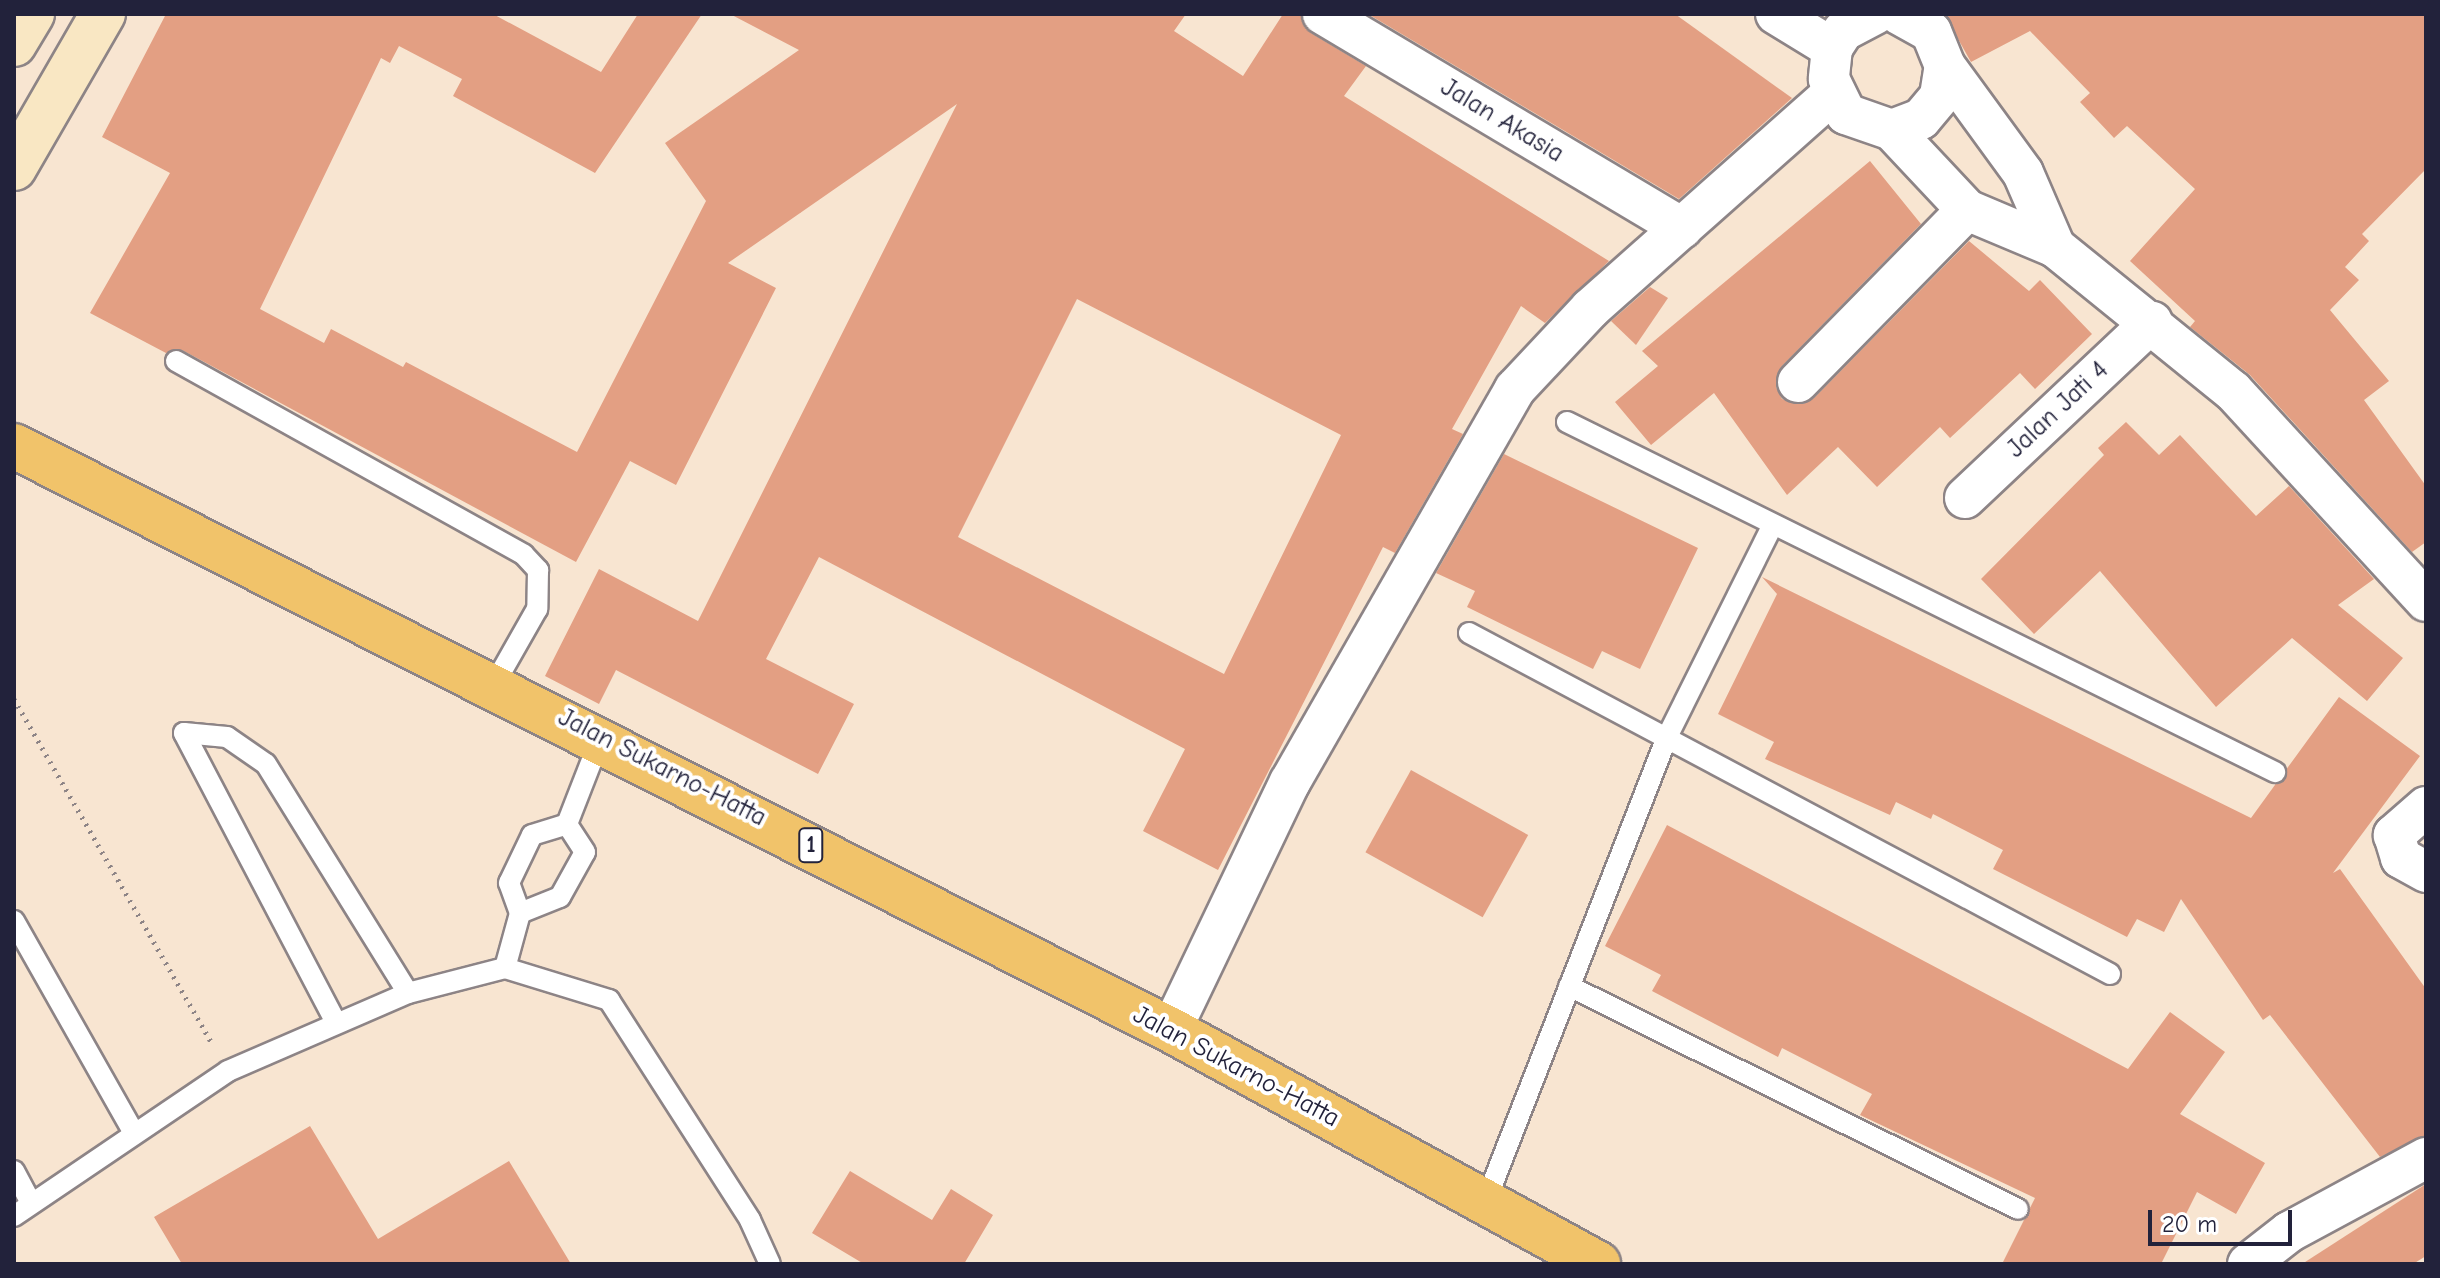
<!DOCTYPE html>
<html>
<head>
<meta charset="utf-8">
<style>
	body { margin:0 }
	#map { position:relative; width:2440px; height:1278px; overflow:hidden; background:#f8e5d1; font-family:"Comic Neue",sans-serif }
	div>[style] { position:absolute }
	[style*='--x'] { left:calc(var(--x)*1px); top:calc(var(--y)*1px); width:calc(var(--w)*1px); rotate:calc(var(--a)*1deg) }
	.building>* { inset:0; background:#e39f83; transform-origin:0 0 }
	.path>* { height:5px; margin-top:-2.5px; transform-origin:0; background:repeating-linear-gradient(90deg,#8d8486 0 2px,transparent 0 8px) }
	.roads { filter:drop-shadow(2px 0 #8d8486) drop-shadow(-2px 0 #8d8486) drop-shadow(0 2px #8d8486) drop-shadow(0 -2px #8d8486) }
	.service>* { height:20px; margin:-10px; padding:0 10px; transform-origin:10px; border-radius:10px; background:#fff }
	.minor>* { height:40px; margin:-20px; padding:0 20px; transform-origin:20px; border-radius:20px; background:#fff }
	.secondary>* { height:44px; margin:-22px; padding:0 22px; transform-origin:22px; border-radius:22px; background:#f9e7c3 }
	.trunk>* { height:44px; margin:-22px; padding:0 22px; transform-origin:22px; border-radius:22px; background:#f1c36a }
	span { translate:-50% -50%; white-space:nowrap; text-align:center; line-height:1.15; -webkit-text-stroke:8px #fff; paint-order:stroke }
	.shield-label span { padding:2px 6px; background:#fff; border:2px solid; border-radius:6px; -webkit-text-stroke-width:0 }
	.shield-label { font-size:24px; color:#22223b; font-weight:700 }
	.street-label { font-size:26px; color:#22223b }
	.frame { position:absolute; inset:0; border:16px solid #22223b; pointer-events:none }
	.scale { position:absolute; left:2148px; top:1210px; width:144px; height:36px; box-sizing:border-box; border:4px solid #22223b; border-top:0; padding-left:10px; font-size:24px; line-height:28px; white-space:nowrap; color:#22223b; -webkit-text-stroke:6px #fff; paint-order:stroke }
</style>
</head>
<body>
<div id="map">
	<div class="building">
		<div style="clip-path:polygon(evenodd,166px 14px,493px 14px,601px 72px,638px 14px,702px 14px,595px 173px,453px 96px,462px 79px,399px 46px,390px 63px,381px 58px,260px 309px,324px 343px,331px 329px,403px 367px,406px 362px,577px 452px,706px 201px,665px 143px,799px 50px,730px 14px,1186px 14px,1174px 31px,1243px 76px,1283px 14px,1300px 14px,1311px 33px,1366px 66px,1344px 96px,1609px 261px,1545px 323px,1521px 306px,1452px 429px,1463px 434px,1395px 553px,1383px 547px,1218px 870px,1143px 831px,1185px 749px,819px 557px,766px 659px,854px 704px,818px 774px,616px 670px,599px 704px,545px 676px,599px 569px,698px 621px,957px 104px,728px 263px,776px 288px,676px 485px,630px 461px,576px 562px,182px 350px,166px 353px,90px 313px,170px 173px,102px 137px,166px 14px,1077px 299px,1341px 435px,1224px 674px,958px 537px,1077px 299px)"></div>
		<div style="clip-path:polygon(1368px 14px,1675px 14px,1792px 98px,1679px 199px)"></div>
		<div style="clip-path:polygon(1944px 14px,2426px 14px,2426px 169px,2362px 234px,2369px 241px,2345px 267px,2359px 280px,2330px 310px,2389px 381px,2364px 400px,2426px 486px,2426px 542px,2412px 552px,2250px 375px,2190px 327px,2195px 321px,2130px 261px,2195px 189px,2127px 126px,2114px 138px,2080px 102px,2090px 93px,2030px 31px,1971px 62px)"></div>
		<div style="clip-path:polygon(1870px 161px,1921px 224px,1782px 366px,1776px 387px,1782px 399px,1803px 404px,1814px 398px,1969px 241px,2029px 291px,2040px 280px,2092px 334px,2035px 389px,2020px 373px,1950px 438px,1940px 427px,1877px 487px,1838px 447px,1787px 495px,1714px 393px,1651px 445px,1615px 402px,1658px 366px,1642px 351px)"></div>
		<div style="clip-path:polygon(1650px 287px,1668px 298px,1636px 345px,1611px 321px)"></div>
		<div style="clip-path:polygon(2126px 422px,2159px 455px,2180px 435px,2256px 516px,2289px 486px,2374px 579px,2338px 605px,2403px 658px,2367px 701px,2292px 638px,2216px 707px,2100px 571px,2034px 634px,1981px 579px,2104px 455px,2098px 448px)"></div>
		<div style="clip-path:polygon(1504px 454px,1698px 548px,1640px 669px,1602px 651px,1593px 669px,1467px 607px,1475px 591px,1436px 573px)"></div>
		<div style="clip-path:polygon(1762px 577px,2251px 818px,2339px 697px,2420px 756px,2333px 873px,2340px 869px,2426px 989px,2426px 1135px,2380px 1157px,2270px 1015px,2263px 1020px,2181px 899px,2164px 932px,2137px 919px,2127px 937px,1993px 869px,2003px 850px,1933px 814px,1931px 819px,1896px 802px,1890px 815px,1765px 759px,1774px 742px,1718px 714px,1777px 594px)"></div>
		<div style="left:1411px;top:770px;width:134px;height:94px;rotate:29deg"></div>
		<div style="clip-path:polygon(1667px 825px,2128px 1069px,2170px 1012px,2225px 1052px,2180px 1114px,2265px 1163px,2236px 1214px,2197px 1192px,2161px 1264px,2002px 1264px,2035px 1198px,1860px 1115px,1872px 1094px,1782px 1048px,1778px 1057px,1652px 991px,1661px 975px,1605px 946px)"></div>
		<div style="clip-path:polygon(310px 1126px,378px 1239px,509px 1161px,571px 1264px,182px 1264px,154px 1217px)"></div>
		<div style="clip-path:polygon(850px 1171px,932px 1220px,951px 1189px,993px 1215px,964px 1264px,864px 1264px,812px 1233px)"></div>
		<div style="clip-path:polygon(2426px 1184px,2426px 1256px,2413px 1264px,2302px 1264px)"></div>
	</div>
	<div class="path">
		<div style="--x:14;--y:699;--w:395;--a:60.1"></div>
	</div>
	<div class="roads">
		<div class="service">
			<div style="--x:176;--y:361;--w:398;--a:29.1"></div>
			<div style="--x:524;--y:555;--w:21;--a:47"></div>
			<div style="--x:538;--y:570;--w:39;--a:91"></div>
			<div style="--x:537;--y:609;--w:85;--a:119.6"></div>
			<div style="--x:1567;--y:422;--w:790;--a:26.31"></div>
			<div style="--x:1469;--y:633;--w:726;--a:28.01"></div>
			<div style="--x:184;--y:733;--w:43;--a:5.3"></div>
			<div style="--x:227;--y:737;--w:47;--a:34.7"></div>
			<div style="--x:266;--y:764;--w:269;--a:58.2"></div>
			<div style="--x:184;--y:733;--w:327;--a:62.3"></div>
			<div style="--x:567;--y:824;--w:93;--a:-68.7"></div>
			<div style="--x:520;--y:913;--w:43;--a:-21.8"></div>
			<div style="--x:560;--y:897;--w:51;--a:-60.9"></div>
			<div style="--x:585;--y:852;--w:33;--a:-123"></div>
			<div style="--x:14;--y:921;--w:241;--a:60.5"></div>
			<div style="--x:505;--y:968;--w:57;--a:-74.7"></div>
			<div style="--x:520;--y:913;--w:32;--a:-110"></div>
			<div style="--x:509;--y:883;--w:53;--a:-64.4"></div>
			<div style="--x:532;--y:835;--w:37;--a:-17"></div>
			<div style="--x:1569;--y:986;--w:501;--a:26.41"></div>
			<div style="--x:14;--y:1171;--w:32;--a:62"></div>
			<div style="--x:1485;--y:1203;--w:500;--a:-68.67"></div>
			<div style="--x:1667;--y:737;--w:236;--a:-63.5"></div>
			<div style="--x:14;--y:1216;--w:258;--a:-34.1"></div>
			<div style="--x:228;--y:1071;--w:196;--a:-23.4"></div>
			<div style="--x:408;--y:993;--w:100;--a:-14.5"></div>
			<div style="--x:505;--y:968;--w:109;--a:17.1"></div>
			<div style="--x:609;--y:1000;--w:261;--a:57.3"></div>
			<div style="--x:750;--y:1220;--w:48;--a:65.6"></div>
		</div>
		<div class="minor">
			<div style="--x:1323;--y:14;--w:418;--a:30.8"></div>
			<div style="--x:1776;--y:14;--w:66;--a:31.3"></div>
			<div style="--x:1875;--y:14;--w:36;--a:152"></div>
			<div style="--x:1843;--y:31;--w:20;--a:123"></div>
			<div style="--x:1832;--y:48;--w:31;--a:96"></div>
			<div style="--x:1829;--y:79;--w:39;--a:64"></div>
			<div style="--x:1846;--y:114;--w:49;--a:19.2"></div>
			<div style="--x:1892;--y:130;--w:31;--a:-21"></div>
			<div style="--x:1921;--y:119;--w:30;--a:-50"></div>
			<div style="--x:1940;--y:96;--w:30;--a:-81"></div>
			<div style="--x:1945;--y:66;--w:37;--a:-112"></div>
			<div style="--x:1931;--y:32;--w:37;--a:-151"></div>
			<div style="--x:1945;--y:66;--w:132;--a:53.9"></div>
			<div style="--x:2023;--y:173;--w:81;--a:66.6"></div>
			<div style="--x:1892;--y:130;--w:110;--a:46.8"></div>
			<div style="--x:1967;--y:210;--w:95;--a:22.8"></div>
			<div style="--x:2055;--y:247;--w:229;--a:39"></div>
			<div style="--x:2233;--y:391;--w:285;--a:47.4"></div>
			<div style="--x:1798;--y:382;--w:241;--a:-45.5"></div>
			<div style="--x:1965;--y:498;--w:257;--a:-43.3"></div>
			<div style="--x:2426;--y:807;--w:43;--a:138.8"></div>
			<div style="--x:2394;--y:835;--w:24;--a:73"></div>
			<div style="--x:2401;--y:858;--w:29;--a:29"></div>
			<div style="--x:1171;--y:1030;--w:275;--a:-64.4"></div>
			<div style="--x:1290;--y:782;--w:453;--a:-60.2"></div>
			<div style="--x:1515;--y:389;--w:110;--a:-46.8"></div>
			<div style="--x:1590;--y:309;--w:325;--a:-41.6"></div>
			<div style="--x:2248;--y:1264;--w:52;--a:-38"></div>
			<div style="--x:2289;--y:1232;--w:156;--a:-28.4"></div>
		</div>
		<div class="secondary">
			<div style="--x:14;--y:44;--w:35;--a:-59"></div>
			<div style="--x:14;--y:168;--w:178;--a:-60"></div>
		</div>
		<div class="trunk">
			<div style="--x:14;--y:446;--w:1296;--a:26.78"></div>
			<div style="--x:1171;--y:1030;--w:487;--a:28.7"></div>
		</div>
	</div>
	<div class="shield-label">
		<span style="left:811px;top:845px">1</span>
	</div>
	<div class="street-label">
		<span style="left:1502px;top:121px;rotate:31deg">Jalan Akasia</span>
		<span style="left:2058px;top:410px;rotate:-43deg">Jalan Jati 4</span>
		<span style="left:662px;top:768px;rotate:27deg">Jalan Sukarno-Hatta</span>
		<span style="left:1236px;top:1067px;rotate:28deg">Jalan Sukarno-Hatta</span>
	</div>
	<div class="frame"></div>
	<div class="scale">20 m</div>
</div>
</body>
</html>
